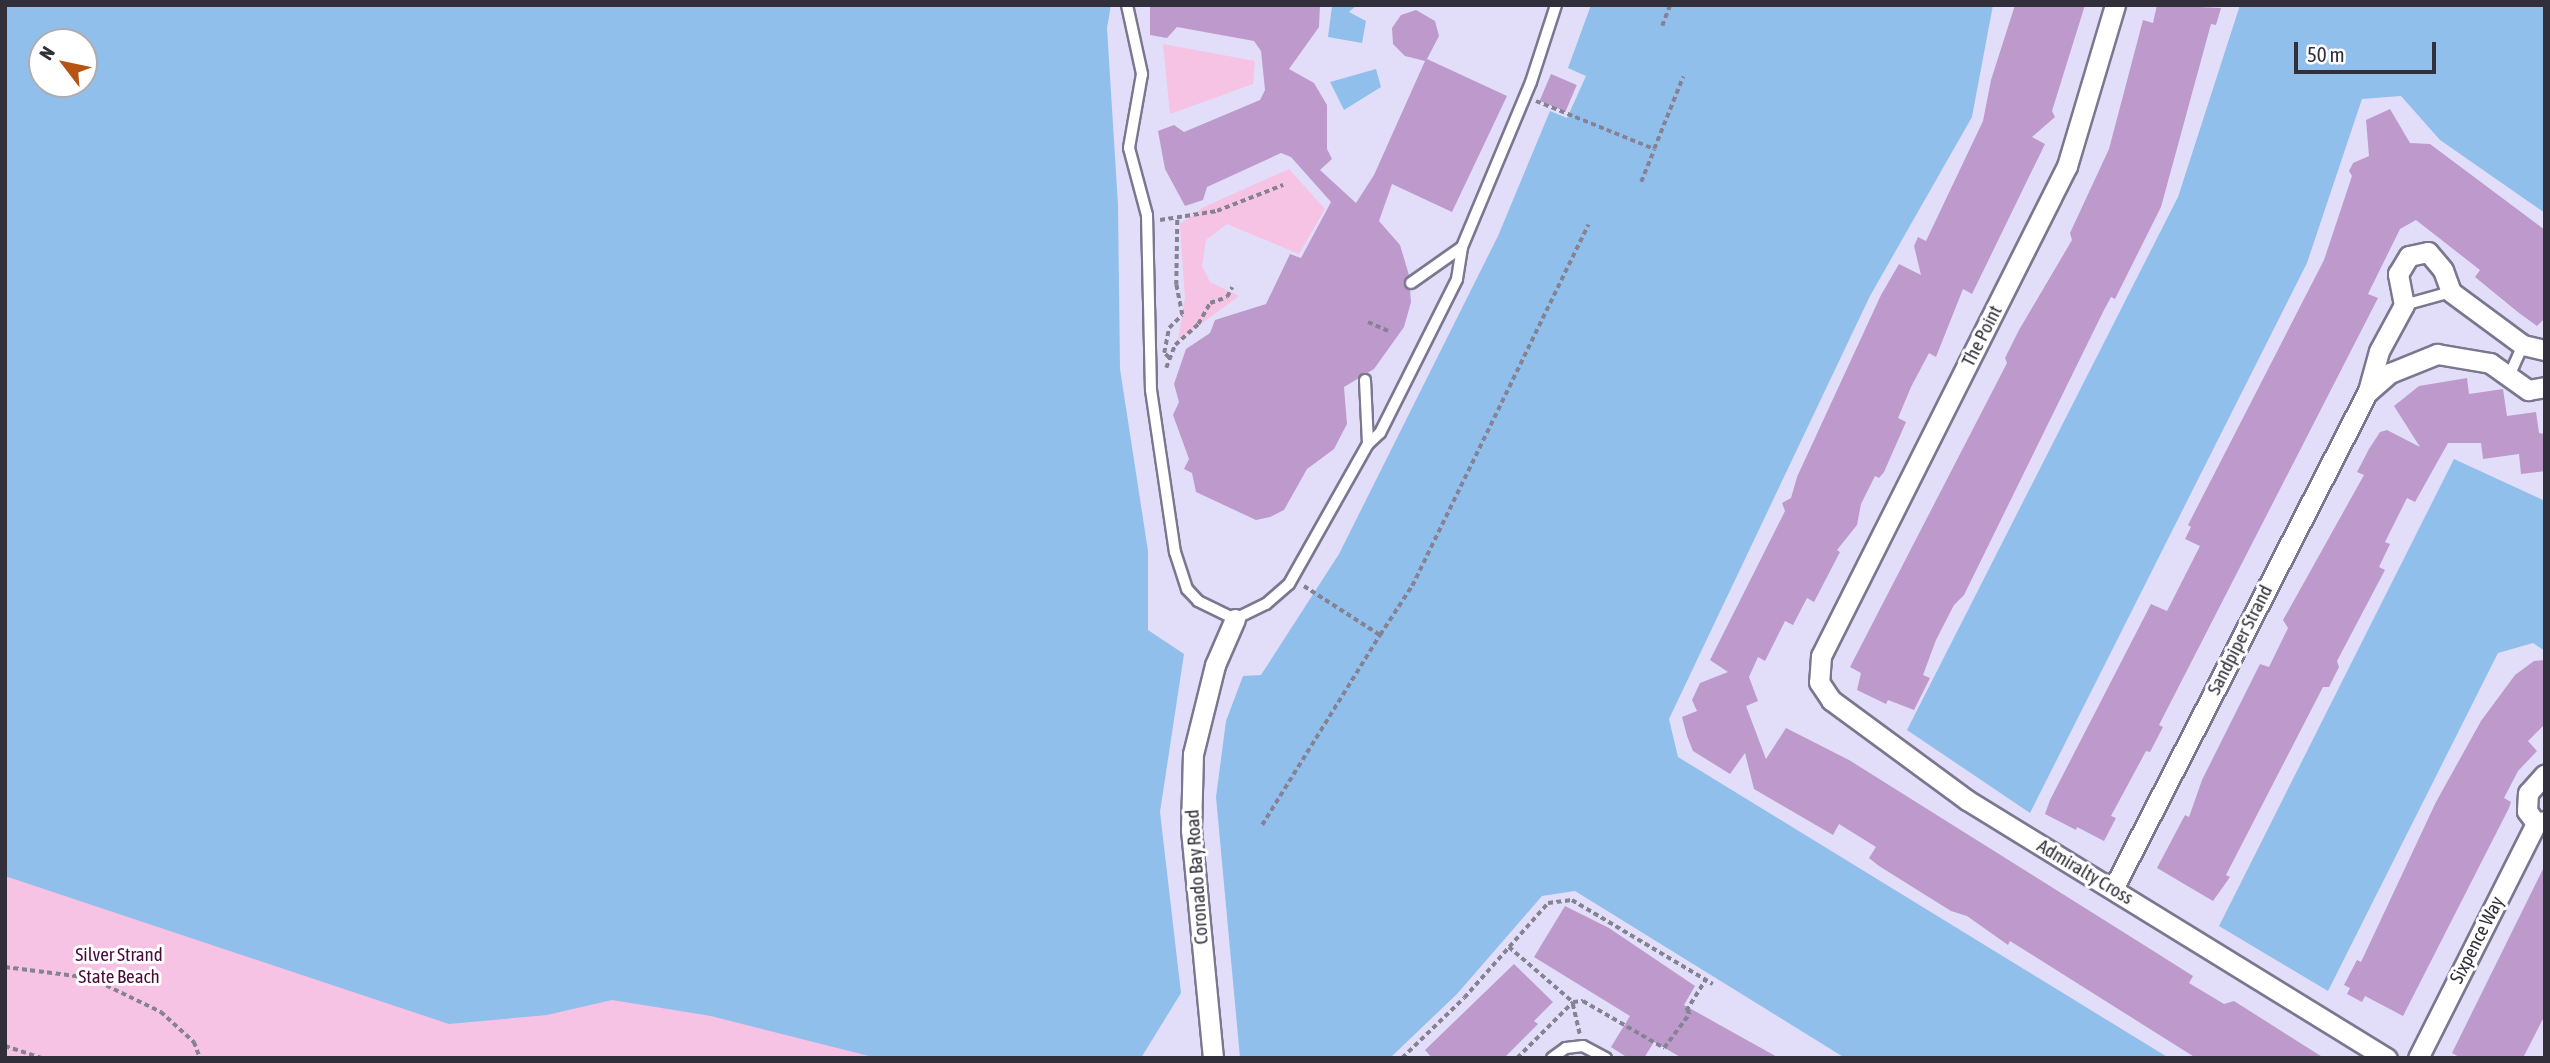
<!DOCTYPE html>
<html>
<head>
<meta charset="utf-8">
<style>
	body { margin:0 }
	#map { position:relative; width:2550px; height:1063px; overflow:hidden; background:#e2def9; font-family:"Asap Condensed",sans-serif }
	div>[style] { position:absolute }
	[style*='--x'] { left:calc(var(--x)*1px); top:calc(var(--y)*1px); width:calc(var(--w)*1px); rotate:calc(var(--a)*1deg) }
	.green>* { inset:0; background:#f6c3e4 }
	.water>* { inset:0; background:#91bfeb }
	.building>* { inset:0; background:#bd9acb; transform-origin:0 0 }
	.path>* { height:3.5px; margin-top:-1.75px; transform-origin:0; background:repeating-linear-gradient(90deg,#858294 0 5px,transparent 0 8.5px) }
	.roads { filter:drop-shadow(2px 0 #7b778f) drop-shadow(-2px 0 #7b778f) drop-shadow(0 2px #7b778f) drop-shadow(0 -2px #7b778f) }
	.lane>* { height:10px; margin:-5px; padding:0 5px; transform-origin:5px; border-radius:5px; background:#fff }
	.street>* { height:19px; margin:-9.5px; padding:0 9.5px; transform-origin:9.5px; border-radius:9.5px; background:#fff }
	span { translate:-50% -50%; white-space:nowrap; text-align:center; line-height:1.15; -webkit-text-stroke:6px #fff; paint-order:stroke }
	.street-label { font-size:19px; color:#312f39 }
	.park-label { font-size:19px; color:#4a0a3b }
	.frame { position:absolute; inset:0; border:7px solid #312f39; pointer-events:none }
	.north { position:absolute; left:28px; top:28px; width:70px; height:70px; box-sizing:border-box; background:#fff; border:2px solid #adacb0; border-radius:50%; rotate:302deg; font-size:19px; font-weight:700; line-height:28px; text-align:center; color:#312f39 }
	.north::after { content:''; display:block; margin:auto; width:24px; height:32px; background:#b65513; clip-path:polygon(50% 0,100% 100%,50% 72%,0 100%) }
	.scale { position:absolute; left:2294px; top:42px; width:142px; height:32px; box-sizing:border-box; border:4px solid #312f39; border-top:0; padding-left:9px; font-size:21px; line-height:24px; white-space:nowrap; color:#312f39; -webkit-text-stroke:5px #fff; paint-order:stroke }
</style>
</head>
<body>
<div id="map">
	<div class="green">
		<div style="clip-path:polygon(1163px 44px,1255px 61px,1253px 84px,1170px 114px)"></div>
		<div style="clip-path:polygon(1289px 169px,1325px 209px,1299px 254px,1227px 224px,1206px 240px,1202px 266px,1210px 282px,1239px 296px,1178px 341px,1185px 298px,1180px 224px,1204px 207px)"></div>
		<div style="clip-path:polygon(5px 866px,505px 975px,939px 1058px,5px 1058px)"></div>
	</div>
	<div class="water">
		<div style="clip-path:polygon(evenodd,5px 5px,1111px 5px,1107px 28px,1118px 205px,1120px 369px,1148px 551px,1148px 630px,1184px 654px,1160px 812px,1181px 993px,1141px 1058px,877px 1058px,711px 1016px,612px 1000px,547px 1015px,449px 1024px,5px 876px,5px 5px,84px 42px,84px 84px,42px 84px,42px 42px,84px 42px)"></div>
		<div style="clip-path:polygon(1357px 5px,1349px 12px,1366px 21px,1362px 43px,1328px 37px,1332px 6px)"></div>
		<div style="clip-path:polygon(1591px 5px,1993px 5px,1972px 117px,1870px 296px,1669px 719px,1678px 757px,2169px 1058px,1845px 1058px,1575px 891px,1542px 896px,1457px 994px,1390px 1058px,1240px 1058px,1216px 797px,1226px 721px,1243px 676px,1261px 675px,1339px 554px,1498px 236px,1550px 111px,1567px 118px,1586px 76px,1568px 68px)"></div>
		<div style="clip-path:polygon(2240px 5px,2545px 5px,2545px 213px,2440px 140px,2401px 96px,2362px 99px,2307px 263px,2030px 813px,1907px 730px,2178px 197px)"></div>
		<div style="clip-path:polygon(1376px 69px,1381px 87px,1344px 110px,1330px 82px)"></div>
		<div style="clip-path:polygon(2454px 459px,2545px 501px,2545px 651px,2533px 643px,2498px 653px,2328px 991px,2219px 926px)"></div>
	</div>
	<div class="building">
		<div style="clip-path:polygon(1150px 5px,1320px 5px,1319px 27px,1289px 69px,1314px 83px,1327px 105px,1327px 149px,1332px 159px,1320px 170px,1356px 203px,1374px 175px,1425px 61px,1405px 56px,1393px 44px,1392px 28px,1401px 15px,1416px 10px,1435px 21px,1439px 36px,1427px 59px,1507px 96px,1452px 212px,1392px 184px,1379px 221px,1400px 245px,1409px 275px,1404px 283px,1410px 290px,1411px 302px,1404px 327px,1374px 369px,1344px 387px,1347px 424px,1334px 449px,1307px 469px,1284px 510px,1270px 517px,1256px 520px,1196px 492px,1192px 473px,1184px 469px,1189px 459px,1173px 415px,1179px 402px,1174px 384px,1186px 349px,1210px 333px,1215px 320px,1266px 304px,1290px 254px,1301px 258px,1331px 202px,1291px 157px,1281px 153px,1207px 187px,1203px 200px,1185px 206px,1165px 169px,1158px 131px,1174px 125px,1184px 132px,1260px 100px,1265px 90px,1261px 51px,1254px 41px,1177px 27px,1167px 38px,1150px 35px)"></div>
		<div style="clip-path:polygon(2015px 5px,2085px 5px,2052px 111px,2055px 117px,2032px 137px,2045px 144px,1972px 294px,1963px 289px,1936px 357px,1929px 353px,1911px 387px,1898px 418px,1906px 422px,1884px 472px,1879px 478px,1875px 476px,1861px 504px,1857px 525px,1837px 550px,1840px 552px,1814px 602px,1807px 598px,1793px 625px,1785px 621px,1765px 661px,1758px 657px,1749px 677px,1758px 701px,1746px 706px,1766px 759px,1786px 728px,1849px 760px,2163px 957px,2193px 976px,2189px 983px,2224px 1004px,2234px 1001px,2324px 1058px,2196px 1058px,2010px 941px,2008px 945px,1967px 916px,1951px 911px,1879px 866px,1869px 858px,1876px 847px,1839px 824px,1833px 835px,1754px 789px,1745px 753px,1730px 774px,1693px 751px,1687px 736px,1682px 717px,1697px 711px,1692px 700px,1700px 683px,1728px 672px,1710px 660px,1785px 511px,1782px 503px,1791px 498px,1797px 477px,1881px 295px,1899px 264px,1921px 275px,1914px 246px,1918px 237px,1926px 241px,1983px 121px,1991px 80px)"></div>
		<div style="clip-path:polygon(2157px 5px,2221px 8px,2216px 25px,2211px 24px,2161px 207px,2115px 299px,2111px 297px,2104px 310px,1964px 595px,1954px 605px,1936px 640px,1923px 675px,1930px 678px,1914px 710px,1888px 700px,1886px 704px,1857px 690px,1861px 673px,1850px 667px,2007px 363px,2005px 358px,2019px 330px,2072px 240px,2070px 233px,2109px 149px,2143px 20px,2153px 23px)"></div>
		<div style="left:1551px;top:74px;width:28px;height:29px;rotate:23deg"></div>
		<div style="clip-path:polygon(2390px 109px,2410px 143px,2430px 144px,2545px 230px,2545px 318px,2537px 326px,2519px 313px,2475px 277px,2480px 270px,2416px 220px,2400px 229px,2368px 294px,2378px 298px,2159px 725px,2163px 727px,2150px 752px,2146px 751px,2111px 816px,2116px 818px,2104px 841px,2077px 827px,2076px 830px,2045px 814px,2050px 800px,2151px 604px,2167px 611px,2200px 546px,2185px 539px,2191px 527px,2188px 525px,2324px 260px,2352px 176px,2349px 171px,2353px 163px,2369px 156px,2366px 120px)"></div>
		<div style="clip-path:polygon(2467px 378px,2469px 394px,2503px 389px,2507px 416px,2536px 412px,2539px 433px,2545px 434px,2545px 471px,2521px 474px,2519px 454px,2483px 459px,2481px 443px,2448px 443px,2415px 502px,2407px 498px,2385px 542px,2390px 544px,2379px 567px,2385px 570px,2337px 661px,2339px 667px,2329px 687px,2323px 687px,2226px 875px,2230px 877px,2213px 901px,2157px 868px,2185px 815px,2189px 817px,2202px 780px,2260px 664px,2269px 667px,2288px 628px,2283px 620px,2364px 475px,2357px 472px,2369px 449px,2380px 432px,2387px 430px,2420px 447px,2394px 406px,2419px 386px)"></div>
		<div style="clip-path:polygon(2545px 660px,2545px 724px,2528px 741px,2537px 751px,2518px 771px,2504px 798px,2511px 802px,2509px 808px,2403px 1016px,2365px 996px,2362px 1002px,2347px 994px,2350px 988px,2344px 985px,2357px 960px,2361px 962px,2436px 802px,2481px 721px,2515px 675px,2534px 661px)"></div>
		<div style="clip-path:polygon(2545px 865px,2545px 1015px,2523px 1058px,2461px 1058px,2452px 1053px)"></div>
		<div style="clip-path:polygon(1565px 906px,1609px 928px,1695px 986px,1684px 1005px,1779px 1058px,1682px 1058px,1654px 1042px,1644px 1058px,1628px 1058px,1611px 1047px,1630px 1016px,1534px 957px)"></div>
		<div style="clip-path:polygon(1514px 964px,1553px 1002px,1534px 1021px,1538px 1024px,1504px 1058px,1432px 1058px,1425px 1050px)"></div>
	</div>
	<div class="path">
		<div style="--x:1662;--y:26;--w:22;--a:-69"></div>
		<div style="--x:1536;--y:101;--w:127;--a:22.1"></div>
		<div style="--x:1654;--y:149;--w:78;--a:-68.1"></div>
		<div style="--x:1641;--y:182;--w:35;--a:-68"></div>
		<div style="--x:1160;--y:220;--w:58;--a:-9"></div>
		<div style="--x:1217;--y:211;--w:71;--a:-21.5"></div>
		<div style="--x:1368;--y:322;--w:22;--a:24"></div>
		<div style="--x:1169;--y:358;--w:7;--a:-135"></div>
		<div style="--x:1164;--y:353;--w:25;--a:-79"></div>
		<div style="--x:1169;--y:328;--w:18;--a:-45"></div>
		<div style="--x:1182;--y:315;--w:31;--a:-101"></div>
		<div style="--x:1176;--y:285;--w:66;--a:-89.1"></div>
		<div style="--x:1166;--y:368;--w:25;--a:-69"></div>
		<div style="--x:1175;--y:345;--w:31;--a:-42"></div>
		<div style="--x:1198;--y:324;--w:24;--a:-60"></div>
		<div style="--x:1210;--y:303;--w:18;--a:-19"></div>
		<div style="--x:1227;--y:297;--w:11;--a:-63"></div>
		<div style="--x:1304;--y:586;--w:90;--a:32.8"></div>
		<div style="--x:1380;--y:635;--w:59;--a:-56.9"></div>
		<div style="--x:1412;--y:586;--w:402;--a:-64"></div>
		<div style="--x:1262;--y:825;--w:224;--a:-58.2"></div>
		<div style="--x:1509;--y:947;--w:84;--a:40.7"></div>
		<div style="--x:1573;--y:1002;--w:10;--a:-6"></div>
		<div style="--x:1583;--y:1001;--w:94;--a:30.1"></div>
		<div style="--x:1664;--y:1048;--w:44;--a:-53.4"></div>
		<div style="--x:1690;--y:1013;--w:4;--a:-153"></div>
		<div style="--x:1686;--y:1011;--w:38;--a:-58"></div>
		<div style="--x:5;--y:967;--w:87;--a:7.3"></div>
		<div style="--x:91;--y:978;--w:78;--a:25.9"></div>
		<div style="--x:161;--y:1012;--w:45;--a:42.3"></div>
		<div style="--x:194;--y:1042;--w:17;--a:69"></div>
		<div style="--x:1573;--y:1004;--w:31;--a:77"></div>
		<div style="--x:5;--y:1046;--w:39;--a:18"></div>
		<div style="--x:1402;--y:1058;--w:86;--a:-44.1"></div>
		<div style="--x:1464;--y:998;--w:127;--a:-48.5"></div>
		<div style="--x:1548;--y:903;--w:24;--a:-7"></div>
		<div style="--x:1572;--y:900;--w:164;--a:30.8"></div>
		<div style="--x:1517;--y:1058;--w:79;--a:-45"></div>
	</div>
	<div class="roads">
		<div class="lane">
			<div style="--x:1127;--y:5;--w:71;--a:77.7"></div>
			<div style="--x:1142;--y:74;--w:75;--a:100"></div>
			<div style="--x:1129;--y:148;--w:69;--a:75"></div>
			<div style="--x:1147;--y:215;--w:175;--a:88.7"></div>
			<div style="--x:1151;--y:390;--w:164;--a:81.6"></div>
			<div style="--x:1175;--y:552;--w:39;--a:72"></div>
			<div style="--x:1187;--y:589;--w:16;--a:47"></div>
			<div style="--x:1198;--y:601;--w:41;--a:25.9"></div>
			<div style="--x:1235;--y:619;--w:34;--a:-26"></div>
			<div style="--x:1266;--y:604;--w:30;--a:-41"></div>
			<div style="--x:1289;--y:584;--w:161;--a:-60.6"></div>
			<div style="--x:1368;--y:444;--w:16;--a:-43"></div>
			<div style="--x:1380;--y:433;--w:172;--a:-63.4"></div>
			<div style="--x:1457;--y:279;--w:32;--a:-81"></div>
			<div style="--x:1462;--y:247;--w:179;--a:-67.3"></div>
			<div style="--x:1531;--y:82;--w:81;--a:-72"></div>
			<div style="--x:1411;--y:283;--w:62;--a:-35.2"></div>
			<div style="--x:2404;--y:305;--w:49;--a:-15.5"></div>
			<div style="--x:2510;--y:374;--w:32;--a:-66"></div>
			<div style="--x:1365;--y:380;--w:64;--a:87.3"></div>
			<div style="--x:1552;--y:1058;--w:17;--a:-36"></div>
			<div style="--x:1566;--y:1048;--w:17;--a:-7"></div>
			<div style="--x:1583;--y:1046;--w:26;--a:28"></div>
		</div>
		<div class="street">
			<div style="--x:2115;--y:5;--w:168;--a:106.6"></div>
			<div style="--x:2067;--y:166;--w:548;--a:116.66"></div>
			<div style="--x:1821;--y:656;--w:26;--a:94"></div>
			<div style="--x:1819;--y:682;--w:22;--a:56"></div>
			<div style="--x:1831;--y:700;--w:169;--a:36.3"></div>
			<div style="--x:1967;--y:800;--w:493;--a:31.6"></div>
			<div style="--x:2369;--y:391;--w:28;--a:-41"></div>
			<div style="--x:2390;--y:373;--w:51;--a:-22"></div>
			<div style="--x:2437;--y:354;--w:54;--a:9.6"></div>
			<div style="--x:2490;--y:363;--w:47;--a:35.4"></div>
			<div style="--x:2528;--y:390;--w:17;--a:-10"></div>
			<div style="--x:2536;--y:823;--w:15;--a:-127"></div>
			<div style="--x:2527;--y:811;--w:18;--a:-87"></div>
			<div style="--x:2528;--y:793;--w:25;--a:-48"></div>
			<div style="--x:2113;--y:889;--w:559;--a:-62.89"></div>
			<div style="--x:2368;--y:391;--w:41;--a:-74.6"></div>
			<div style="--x:2379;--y:351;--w:52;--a:-61.5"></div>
			<div style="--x:2404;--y:305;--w:32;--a:-101"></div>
			<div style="--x:2398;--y:274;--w:21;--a:-59"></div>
			<div style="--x:2409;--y:256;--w:19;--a:-12"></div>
			<div style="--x:2428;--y:252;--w:23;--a:50"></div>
			<div style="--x:2443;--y:270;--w:23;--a:70"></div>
			<div style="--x:2451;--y:292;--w:89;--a:36.4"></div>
			<div style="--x:2523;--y:345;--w:23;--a:13"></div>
			<div style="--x:1213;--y:1058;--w:229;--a:-95.5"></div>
			<div style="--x:1191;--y:830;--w:76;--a:-88.5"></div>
			<div style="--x:1193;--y:754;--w:92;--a:-76.1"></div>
			<div style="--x:1215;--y:665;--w:50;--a:-66.5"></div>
			<div style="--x:2418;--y:1058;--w:263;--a:-63.3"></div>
			<div style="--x:2536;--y:823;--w:9;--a:-13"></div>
		</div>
	</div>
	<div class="street-label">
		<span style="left:1982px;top:336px;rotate:-63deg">The Point</span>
		<span style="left:2240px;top:640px;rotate:-63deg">Sandpiper Strand</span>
		<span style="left:2085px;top:872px;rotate:31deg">Admiralty Cross</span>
		<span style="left:1197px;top:877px;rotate:-94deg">Coronado Bay Road</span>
		<span style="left:2477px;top:940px;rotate:-63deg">Sixpence Way</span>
	</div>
	<div class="park-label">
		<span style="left:119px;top:966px">Silver Strand<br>State Beach</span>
	</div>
	<div class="frame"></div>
	<div class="north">N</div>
	<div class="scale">50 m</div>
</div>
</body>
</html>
